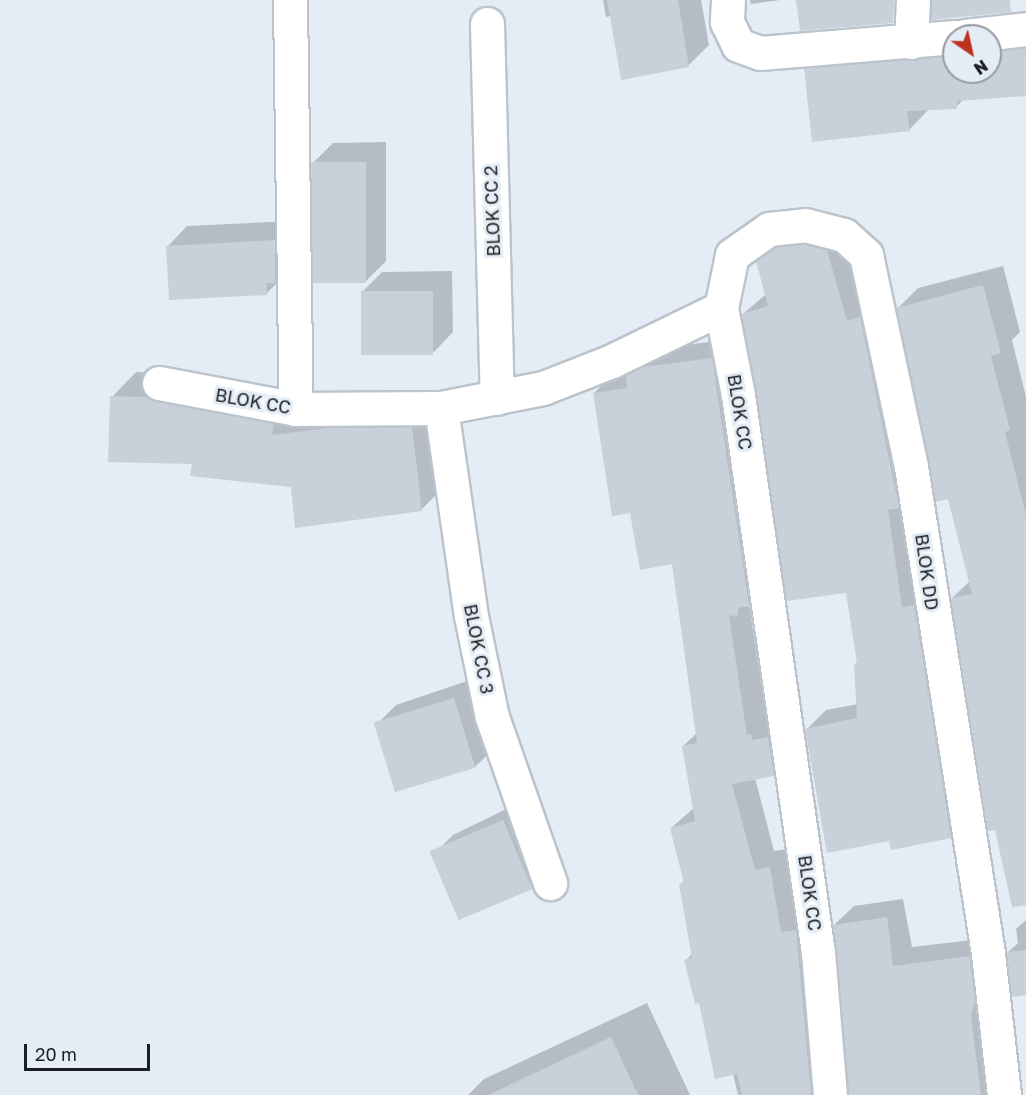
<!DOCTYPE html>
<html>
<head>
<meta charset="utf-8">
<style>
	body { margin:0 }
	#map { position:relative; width:1026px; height:1095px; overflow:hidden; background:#e4ecf5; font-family:"Golos Text",sans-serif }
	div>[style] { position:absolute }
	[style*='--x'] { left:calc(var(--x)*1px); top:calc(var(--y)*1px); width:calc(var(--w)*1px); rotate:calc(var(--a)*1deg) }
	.shadow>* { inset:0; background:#0003 }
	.building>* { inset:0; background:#c8d0d9; transform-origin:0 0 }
	.roads { filter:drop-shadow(2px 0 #bbc4cc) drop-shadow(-2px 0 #bbc4cc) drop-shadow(0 2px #bbc4cc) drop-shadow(0 -2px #bbc4cc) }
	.minor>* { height:33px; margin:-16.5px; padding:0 16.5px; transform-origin:16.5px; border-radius:16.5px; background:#fff }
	span { translate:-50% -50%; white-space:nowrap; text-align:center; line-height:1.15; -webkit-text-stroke:6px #e4ecf5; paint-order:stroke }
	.street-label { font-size:18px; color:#1c1f22 }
	.north { position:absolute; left:942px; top:24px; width:60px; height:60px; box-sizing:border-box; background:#e4ecf5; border:2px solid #949aa1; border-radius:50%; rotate:146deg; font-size:16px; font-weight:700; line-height:24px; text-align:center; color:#1c1f22 }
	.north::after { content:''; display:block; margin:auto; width:21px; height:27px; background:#bd311d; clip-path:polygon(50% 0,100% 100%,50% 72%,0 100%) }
	.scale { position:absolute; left:24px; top:1044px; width:126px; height:27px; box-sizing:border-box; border:3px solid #1c1f22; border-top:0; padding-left:8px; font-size:18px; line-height:21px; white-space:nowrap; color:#1c1f22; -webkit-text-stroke:4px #e4ecf5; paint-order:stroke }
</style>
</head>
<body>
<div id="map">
	<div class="shadow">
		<div style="clip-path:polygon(603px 0,701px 0,709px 45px,689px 65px,611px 16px,606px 17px)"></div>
		<div style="clip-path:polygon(750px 0,780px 0,751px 4px)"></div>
		<div style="clip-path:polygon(evenodd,1026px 27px,1026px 95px,964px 99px,956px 107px,930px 108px,909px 130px,805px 69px,829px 45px,1026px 27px,954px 36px,990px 36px,990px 72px,954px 72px,954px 36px)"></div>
		<div style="clip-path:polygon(386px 142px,386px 261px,366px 281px,313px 163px,333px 143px)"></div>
		<div style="clip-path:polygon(294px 221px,286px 274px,266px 294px,168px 246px,187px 226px)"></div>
		<div style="clip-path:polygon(846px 231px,969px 818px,950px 837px,890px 839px,806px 730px,826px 710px,858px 704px,855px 664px,858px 661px,848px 591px,743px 314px,766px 294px,758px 262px,777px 242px)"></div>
		<div style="clip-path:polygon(1003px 266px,1020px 332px,1012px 340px,1026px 397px,1026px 869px,952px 598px,970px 581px,898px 308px,918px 288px)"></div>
		<div style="clip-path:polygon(452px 271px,453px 332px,434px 352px,362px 292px,382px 272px)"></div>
		<div style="clip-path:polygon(731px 339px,768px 585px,749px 604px,766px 716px,770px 715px,793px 755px,773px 775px,755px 778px,774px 851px,789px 849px,824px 1095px,738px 1095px,733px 1074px,685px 961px,693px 953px,681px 884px,685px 880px,671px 828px,694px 808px,683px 746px,697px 733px,673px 563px,632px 512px,594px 393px,614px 374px,632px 371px,647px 356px,664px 348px)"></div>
		<div style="clip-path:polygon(136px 372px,172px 373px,296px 411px,436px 403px,446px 485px,421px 510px,292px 486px,194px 462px,112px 397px)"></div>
		<div style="clip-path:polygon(473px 679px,495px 747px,475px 767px,376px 725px,396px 705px)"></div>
		<div style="clip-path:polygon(523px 801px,551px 868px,531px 888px,433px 855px,453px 835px)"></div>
		<div style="clip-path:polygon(903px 899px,912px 947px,989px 938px,1004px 1095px,866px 1095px,834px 925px,854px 906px)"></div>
		<div style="clip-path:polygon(1026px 920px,1026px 993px,1008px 952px,1018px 943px,1016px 929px)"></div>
		<div style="clip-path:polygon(647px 1003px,690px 1095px,468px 1095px,484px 1079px)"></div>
	</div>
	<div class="building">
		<div style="clip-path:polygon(607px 0,678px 0,689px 67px,621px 80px)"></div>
		<div style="clip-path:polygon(796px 0,894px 0,893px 23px,800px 31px)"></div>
		<div style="clip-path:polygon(932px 0,1010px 0,1011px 12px,931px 20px)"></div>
		<div style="clip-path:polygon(1026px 48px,1026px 96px,957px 101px,957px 109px,907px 111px,910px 131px,812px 142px,804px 68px,954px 56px,954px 72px,990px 72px,990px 52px)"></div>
		<div style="left:311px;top:162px;width:55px;height:121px"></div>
		<div style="clip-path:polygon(275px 240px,275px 283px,266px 283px,267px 295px,169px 300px,166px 246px)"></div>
		<div style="clip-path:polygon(804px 244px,827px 250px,847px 321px,860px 317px,899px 508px,888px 510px,902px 607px,914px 605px,951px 838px,891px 850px,889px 841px,827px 853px,805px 729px,857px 718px,854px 664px,857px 663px,846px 593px,786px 601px,741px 314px,768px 306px,756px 261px,774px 248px)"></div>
		<div style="clip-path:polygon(983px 285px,1001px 353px,991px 356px,1010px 430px,1005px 432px,1026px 515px,1026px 905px,1012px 907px,995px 830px,988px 831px,951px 598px,972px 594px,948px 499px,935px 502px,896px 308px)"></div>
		<div style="left:361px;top:291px;width:72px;height:64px"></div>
		<div style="clip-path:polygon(712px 358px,749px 606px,738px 608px,738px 615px,729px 616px,747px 735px,751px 734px,752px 740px,768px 737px,774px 776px,732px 784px,755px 870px,770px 867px,781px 932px,796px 930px,811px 1095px,742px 1095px,737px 1074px,715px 1079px,699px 1003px,695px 1004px,684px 960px,692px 958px,679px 884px,684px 883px,670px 828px,695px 821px,682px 746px,697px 743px,672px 564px,640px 570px,630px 513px,612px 516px,593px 393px,627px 388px,626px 375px,643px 367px)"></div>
		<div style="clip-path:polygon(110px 396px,146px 397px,274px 424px,272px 435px,327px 428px,412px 427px,422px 511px,295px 528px,291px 487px,190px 476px,192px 464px,108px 462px)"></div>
		<div style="left:454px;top:698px;width:73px;height:84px;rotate:73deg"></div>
		<div style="left:503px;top:820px;width:75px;height:80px;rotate:67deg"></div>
		<div style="clip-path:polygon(887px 917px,893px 966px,969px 956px,975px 1001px,971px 1016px,981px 1095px,848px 1095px,833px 925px)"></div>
		<div style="clip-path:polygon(1026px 950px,1026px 995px,1012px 997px,1007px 952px)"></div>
		<div style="clip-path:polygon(611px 1037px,638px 1095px,488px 1095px)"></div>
	</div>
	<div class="roads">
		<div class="minor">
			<div style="--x:290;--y:0;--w:409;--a:89.2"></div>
			<div style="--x:728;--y:0;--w:22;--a:93"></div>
			<div style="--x:727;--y:22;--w:25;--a:64"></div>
			<div style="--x:738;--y:45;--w:23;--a:20"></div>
			<div style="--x:760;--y:53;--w:195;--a:-4.7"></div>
			<div style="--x:487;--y:24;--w:374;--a:88.5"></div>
			<div style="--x:965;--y:36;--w:61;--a:-6.5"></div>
			<div style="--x:911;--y:42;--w:42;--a:-87.3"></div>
			<div style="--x:159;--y:383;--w:139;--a:10.7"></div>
			<div style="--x:296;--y:409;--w:145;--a:-0.4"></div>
			<div style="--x:441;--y:408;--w:104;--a:-11.1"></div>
			<div style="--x:543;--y:388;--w:74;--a:-21.4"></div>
			<div style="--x:612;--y:361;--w:121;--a:-25.9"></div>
			<div style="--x:441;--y:408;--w:210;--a:81.8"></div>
			<div style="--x:471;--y:616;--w:103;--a:78.3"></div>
			<div style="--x:492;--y:717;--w:176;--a:70.7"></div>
			<div style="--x:830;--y:1095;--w:143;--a:-94.8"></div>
			<div style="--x:818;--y:953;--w:564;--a:-98.16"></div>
			<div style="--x:738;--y:395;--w:89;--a:-101.1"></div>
			<div style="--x:721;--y:308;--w:54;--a:-78.3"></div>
			<div style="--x:732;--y:255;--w:45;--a:-35.1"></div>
			<div style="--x:769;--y:229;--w:36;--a:-6"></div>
			<div style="--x:805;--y:225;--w:40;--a:14.4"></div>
			<div style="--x:844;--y:235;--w:30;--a:42"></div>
			<div style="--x:866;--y:255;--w:217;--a:78"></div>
			<div style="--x:911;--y:467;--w:493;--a:81"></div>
			<div style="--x:988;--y:954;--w:142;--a:83.5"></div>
		</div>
	</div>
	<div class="street-label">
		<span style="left:492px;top:211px;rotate:-92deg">BLOK CC 2</span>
		<span style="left:253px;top:401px;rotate:10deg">BLOK CC</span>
		<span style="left:740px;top:412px;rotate:81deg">BLOK CC</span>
		<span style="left:927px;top:572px;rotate:82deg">BLOK DD</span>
		<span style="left:479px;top:649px;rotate:79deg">BLOK CC 3</span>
		<span style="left:810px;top:893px;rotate:82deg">BLOK CC</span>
	</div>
	<div class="north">N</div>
	<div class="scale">20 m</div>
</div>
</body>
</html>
